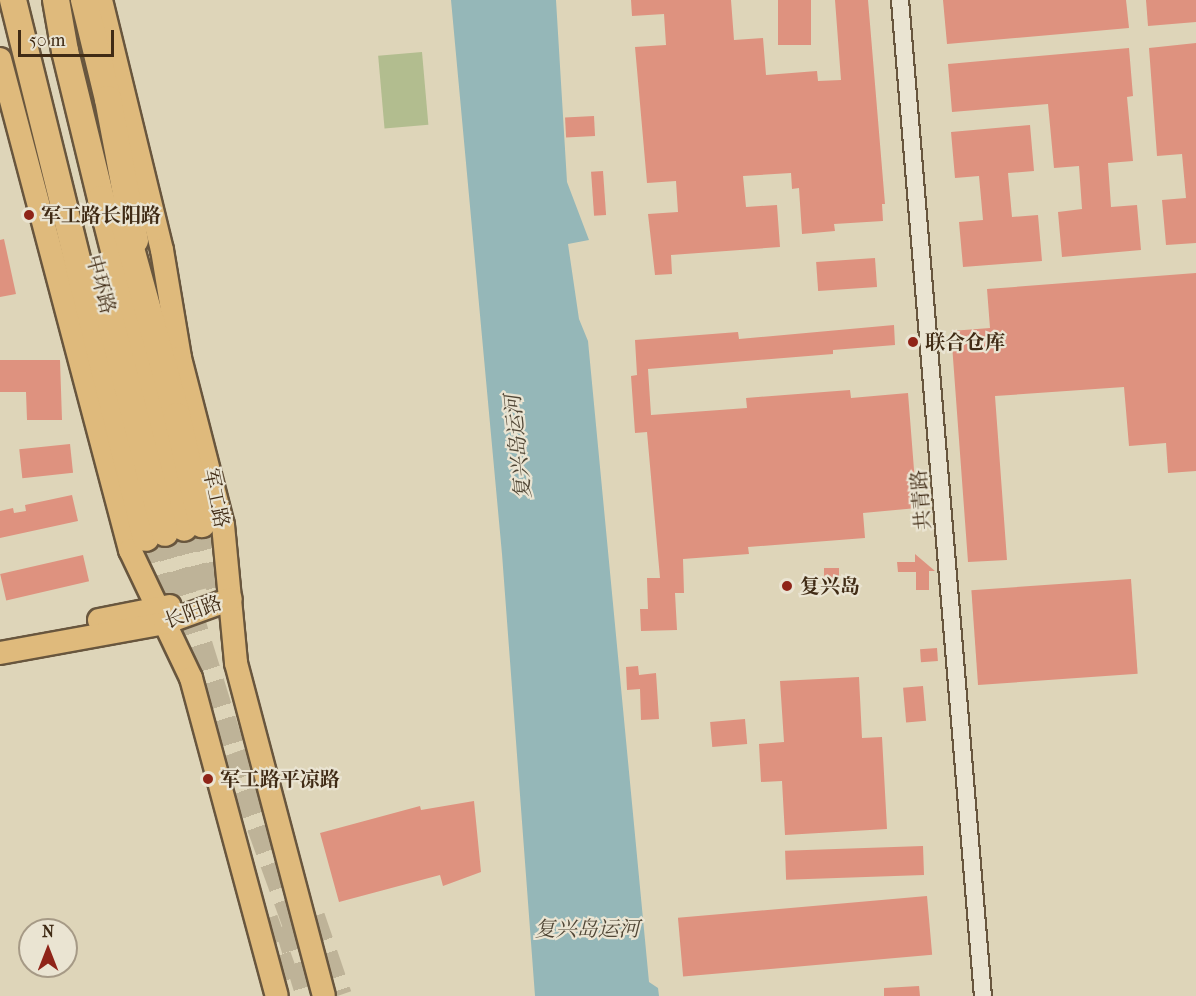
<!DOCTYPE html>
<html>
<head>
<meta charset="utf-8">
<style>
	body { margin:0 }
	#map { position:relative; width:1196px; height:996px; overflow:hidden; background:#ded5b9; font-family:"IM FELL French Canon","Noto Serif SC",serif }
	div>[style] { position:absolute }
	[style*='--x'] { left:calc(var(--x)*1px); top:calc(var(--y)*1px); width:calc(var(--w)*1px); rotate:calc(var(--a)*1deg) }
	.green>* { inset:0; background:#b2bd8f; transform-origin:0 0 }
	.water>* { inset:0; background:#95b7b8 }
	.building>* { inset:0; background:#de927f; transform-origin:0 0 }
	.highway-tunnel>* { height:26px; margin-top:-13px; transform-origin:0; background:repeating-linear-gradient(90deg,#beb398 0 26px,transparent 0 39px) }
	.roads { filter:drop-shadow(2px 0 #68563e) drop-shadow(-2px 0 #68563e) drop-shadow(0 2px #68563e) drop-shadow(0 -2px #68563e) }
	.minor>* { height:16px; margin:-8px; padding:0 8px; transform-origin:8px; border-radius:8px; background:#eae4d2 }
	.major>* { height:22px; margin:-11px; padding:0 11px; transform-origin:11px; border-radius:11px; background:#dfba7c }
	.highway>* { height:26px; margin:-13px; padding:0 13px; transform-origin:13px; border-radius:13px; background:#dfba7c }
	.dots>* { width:16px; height:16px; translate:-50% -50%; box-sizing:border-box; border:3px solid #eae4d2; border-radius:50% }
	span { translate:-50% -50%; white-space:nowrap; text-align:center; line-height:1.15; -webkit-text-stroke:4.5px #eae4d2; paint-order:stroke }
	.poi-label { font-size:20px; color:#402b15; font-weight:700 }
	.left { translate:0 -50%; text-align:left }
	.street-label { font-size:20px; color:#402b15 }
	.water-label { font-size:21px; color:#514736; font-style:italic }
	.north { position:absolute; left:18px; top:918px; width:60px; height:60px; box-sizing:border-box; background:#eae4d2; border:2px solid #a69a86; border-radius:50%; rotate:0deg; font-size:16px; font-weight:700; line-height:24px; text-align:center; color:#402b15 }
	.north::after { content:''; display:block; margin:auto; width:21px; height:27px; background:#8f2418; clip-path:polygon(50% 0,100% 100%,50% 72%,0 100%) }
	.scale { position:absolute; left:18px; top:30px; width:96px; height:27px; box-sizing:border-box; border:3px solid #402b15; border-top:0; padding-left:8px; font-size:18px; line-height:21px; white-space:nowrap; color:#402b15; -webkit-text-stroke:4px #eae4d2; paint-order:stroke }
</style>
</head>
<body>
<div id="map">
	<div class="green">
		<div style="left:422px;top:52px;width:73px;height:44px;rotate:85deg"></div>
	</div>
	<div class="water">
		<div style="clip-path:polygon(451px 0,556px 0,567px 182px,589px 240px,568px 244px,579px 319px,588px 341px,649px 982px,658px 988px,659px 996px,535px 996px,502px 554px)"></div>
	</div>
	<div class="building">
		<div style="clip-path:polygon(631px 0,731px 0,734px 40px,763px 38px,766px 75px,817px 71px,818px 81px,841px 80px,835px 0,868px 0,885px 204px,882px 204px,883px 221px,834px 224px,835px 231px,802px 234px,799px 188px,792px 189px,791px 173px,743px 176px,746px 207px,777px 205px,780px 247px,671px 255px,672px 274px,655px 275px,648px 214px,678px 212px,676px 181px,647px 183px,635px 47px,666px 45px,664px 14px,632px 16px)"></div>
		<div style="left:778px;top:0;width:33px;height:45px"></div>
		<div style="clip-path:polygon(943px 0,1126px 0,1129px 28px,947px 44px)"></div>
		<div style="clip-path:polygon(1146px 0,1196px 0,1196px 22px,1148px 26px)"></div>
		<div style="clip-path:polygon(1196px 43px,1196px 243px,1166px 245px,1162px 200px,1186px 198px,1182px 154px,1157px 156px,1149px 48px)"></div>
		<div style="clip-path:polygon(1129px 48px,1133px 96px,1127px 97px,1133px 161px,1108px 163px,1111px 207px,1137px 205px,1141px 250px,1062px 257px,1058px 212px,1082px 209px,1079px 166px,1054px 168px,1048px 104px,952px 112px,948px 64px)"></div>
		<div style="left:594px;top:116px;width:20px;height:29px;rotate:87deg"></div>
		<div style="clip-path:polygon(1030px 125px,1034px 171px,1008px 173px,1012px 217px,1038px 215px,1042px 261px,963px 267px,959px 222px,983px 220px,979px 176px,955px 178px,951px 132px)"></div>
		<div style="left:603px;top:171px;width:44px;height:12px;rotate:86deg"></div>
		<div style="clip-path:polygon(4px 239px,16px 294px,0 297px,0 240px)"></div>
		<div style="left:875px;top:258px;width:29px;height:59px;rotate:86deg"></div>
		<div style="clip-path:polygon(1196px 273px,1196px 471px,1168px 473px,1166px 443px,1129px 446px,1124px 387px,995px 396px,1007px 560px,968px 562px,951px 331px,990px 328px,987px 289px)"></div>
		<div style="clip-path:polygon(894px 325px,895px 345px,833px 350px,833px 354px,648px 369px,651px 415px,747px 408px,746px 398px,850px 390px,851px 398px,908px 393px,917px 508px,863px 513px,865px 538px,748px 547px,749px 554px,683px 559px,684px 593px,675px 593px,677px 630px,641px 631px,640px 609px,648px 609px,647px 578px,660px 578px,647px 432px,635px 433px,631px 376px,637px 375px,635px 340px,738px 332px,739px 339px)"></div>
		<div style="clip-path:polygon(0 360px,60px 360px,62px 420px,27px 420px,26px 392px,0 392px)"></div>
		<div style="left:70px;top:444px;width:29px;height:51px;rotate:84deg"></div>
		<div style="clip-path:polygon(72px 495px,78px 521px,0 538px,0 511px,13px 508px,14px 513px,26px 511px,25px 505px)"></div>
		<div style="clip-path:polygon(915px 554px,935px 571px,929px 571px,929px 590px,916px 590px,916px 572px,898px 572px,897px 562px,915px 562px)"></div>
		<div style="left:83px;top:555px;width:27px;height:85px;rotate:77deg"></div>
		<div style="left:824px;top:568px;width:15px;height:17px"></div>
		<div style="left:1131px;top:579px;width:95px;height:160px;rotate:86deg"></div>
		<div style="left:937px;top:648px;width:13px;height:17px;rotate:86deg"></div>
		<div style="clip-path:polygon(638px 666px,639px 675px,656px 673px,659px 719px,641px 720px,640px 689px,627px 690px,626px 667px)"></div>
		<div style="clip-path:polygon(859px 677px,862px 738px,882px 737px,887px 829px,785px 835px,782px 781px,761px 782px,759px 744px,784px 742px,780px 681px)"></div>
		<div style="left:923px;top:686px;width:35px;height:20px;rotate:85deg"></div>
		<div style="left:745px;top:719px;width:25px;height:35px;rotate:85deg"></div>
		<div style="clip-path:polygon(474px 801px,481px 872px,443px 886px,440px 875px,339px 902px,320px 833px,420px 806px,421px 810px)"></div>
		<div style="left:923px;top:846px;width:29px;height:138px;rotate:88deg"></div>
		<div style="left:927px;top:896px;width:59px;height:250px;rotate:85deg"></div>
		<div style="clip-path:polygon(919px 986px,920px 996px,884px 996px,884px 988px)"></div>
	</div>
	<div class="highway-tunnel">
		<div style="--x:202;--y:524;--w:89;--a:75"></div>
		<div style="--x:184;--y:528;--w:64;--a:75.5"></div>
		<div style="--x:165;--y:533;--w:230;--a:72.8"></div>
		<div style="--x:233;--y:753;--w:199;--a:70"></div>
		<div style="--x:146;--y:538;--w:90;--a:73.2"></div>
		<div style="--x:312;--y:917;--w:83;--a:71.1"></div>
		<div style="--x:265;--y:919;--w:77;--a:70.4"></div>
		<div style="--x:287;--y:925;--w:74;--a:72.8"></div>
	</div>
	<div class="roads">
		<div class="minor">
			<div style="--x:900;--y:0;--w:999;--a:85.24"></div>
		</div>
		<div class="major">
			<div style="--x:101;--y:0;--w:257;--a:76.3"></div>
			<div style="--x:162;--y:250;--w:109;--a:80.5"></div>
			<div style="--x:180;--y:358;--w:172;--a:75.6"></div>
			<div style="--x:223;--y:525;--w:139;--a:84.6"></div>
			<div style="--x:236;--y:663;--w:344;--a:75.2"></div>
			<div style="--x:0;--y:59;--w:508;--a:75.17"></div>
			<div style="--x:130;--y:550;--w:142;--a:64.5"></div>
			<div style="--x:191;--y:678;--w:329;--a:74.9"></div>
			<div style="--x:99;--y:620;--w:72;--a:-11.2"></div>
			<div style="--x:0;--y:653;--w:168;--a:-10.3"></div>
			<div style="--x:165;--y:623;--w:70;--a:-20"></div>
		</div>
		<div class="highway">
			<div style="--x:13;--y:0;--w:554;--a:76.11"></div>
			<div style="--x:56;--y:0;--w:52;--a:80"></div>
			<div style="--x:65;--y:51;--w:152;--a:76.3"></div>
			<div style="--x:101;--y:199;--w:339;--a:75.8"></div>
			<div style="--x:84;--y:0;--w:102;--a:76.4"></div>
			<div style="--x:108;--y:99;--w:144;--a:79.2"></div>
			<div style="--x:124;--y:223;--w:200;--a:74.6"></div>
			<div style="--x:177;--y:416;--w:111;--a:77"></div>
			<div style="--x:108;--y:311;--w:229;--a:75.6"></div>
		</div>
	</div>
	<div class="dots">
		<div style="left:29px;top:215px;background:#8f2418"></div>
		<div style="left:913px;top:342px;background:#8f2418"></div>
		<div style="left:787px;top:586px;background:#8f2418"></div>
		<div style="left:208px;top:779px;background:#8f2418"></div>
	</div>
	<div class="poi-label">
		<span class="left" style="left:41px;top:215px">军工路长阳路</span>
		<span class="left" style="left:925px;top:342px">联合仓库</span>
		<span class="left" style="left:800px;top:586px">复兴岛</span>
		<span class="left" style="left:220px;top:779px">军工路平凉路</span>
	</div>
	<div class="street-label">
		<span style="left:101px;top:284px;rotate:75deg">中环路</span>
		<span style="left:216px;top:498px;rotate:78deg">军工路</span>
		<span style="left:921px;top:500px;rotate:-95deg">共青路</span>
		<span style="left:193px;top:612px;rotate:-20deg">长阳路</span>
	</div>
	<div class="water-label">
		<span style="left:518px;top:447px;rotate:-96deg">复兴岛运河</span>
		<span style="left:587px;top:929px">复兴岛运河</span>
	</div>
	<div class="north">N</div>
	<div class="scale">50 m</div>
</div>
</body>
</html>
